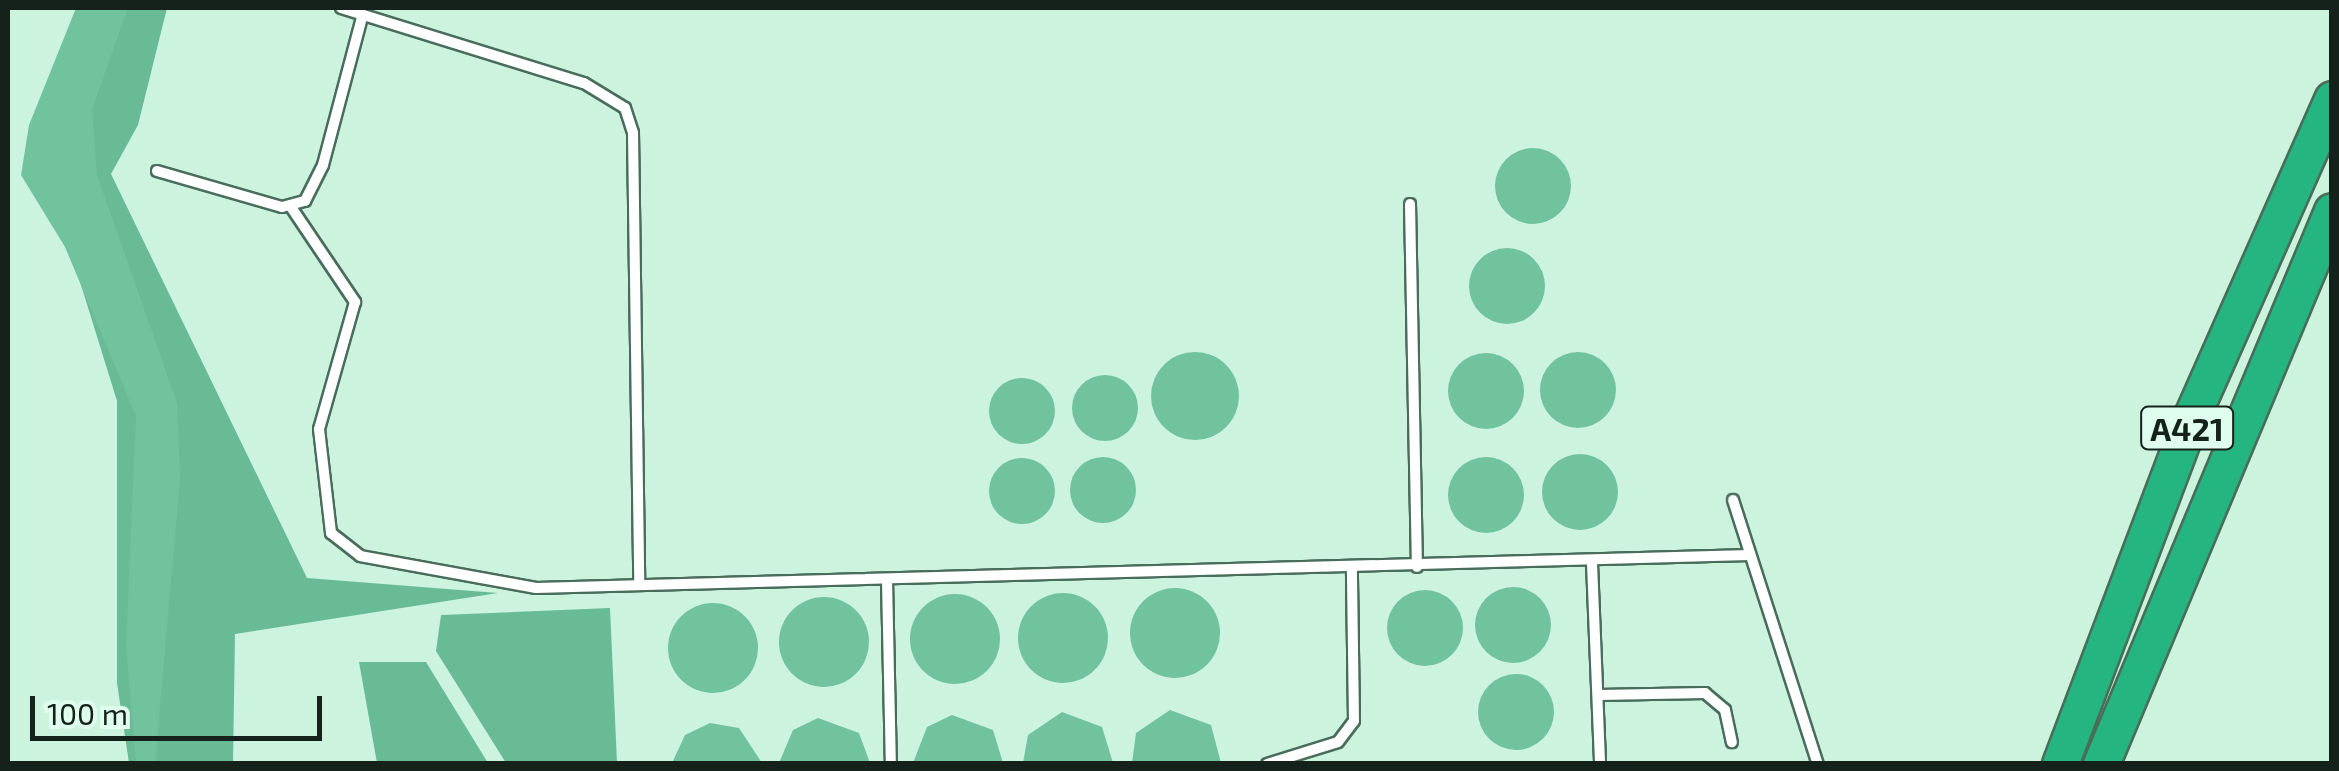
<!DOCTYPE html>
<html>
<head>
<meta charset="utf-8">
<style>
	body { margin:0 }
	#map { position:relative; width:2339px; height:771px; overflow:hidden; background:#ccf3de; font-family:"Exo 2",sans-serif }
	div>[style] { position:absolute }
	[style*='--x'] { left:calc(var(--x)*1px); top:calc(var(--y)*1px); width:calc(var(--w)*1px); rotate:calc(var(--a)*1deg) }
	.forest>* { inset:0; background:#68bb95 }
	.water>* { inset:0; background:#70c39d }
	.round { border-radius:50% }
	.roads { filter:drop-shadow(2px 0 #496d5b) drop-shadow(-2px 0 #496d5b) drop-shadow(0 2px #496d5b) drop-shadow(0 -2px #496d5b) }
	.lane>* { height:10px; margin:-5px; padding:0 5px; transform-origin:5px; border-radius:5px; background:#fff }
	.highway>* { height:35px; margin:-17.5px; padding:0 17.5px; transform-origin:17.5px; border-radius:17.5px; background:#25b580 }
	span { translate:-50% -50%; white-space:nowrap; text-align:center; line-height:1.15; -webkit-text-stroke:8px #dffeed; paint-order:stroke }
	.shield-label span { padding:2px 8px; background:#dffeed; border:2px solid; border-radius:8px; -webkit-text-stroke-width:0 }
	.shield-label { font-size:32px; color:#14221b; font-weight:700 }
	.frame { position:absolute; inset:0; border:10px solid #14221b; pointer-events:none }
	.scale { position:absolute; left:30px; top:696px; width:292px; height:45px; box-sizing:border-box; border:5px solid #14221b; border-top:0; padding-left:12px; font-size:30px; line-height:35px; white-space:nowrap; color:#14221b; -webkit-text-stroke:8px #dffeed; paint-order:stroke }
</style>
</head>
<body>
<div id="map">
	<div class="forest">
		<div style="clip-path:polygon(121px 8px,167px 8px,138px 125px,111px 174px,307px 578px,498px 593px,235px 634px,233px 763px,129px 763px,117px 683px,117px 401px,50px 185px)"></div>
		<div style="clip-path:polygon(610px 608px,617px 763px,506px 763px,436px 651px,441px 615px)"></div>
		<div style="clip-path:polygon(359px 662px,426px 662px,488px 763px,377px 763px)"></div>
	</div>
	<div class="water">
		<div style="clip-path:polygon(76px 8px,128px 8px,92px 109px,97px 175px,177px 403px,180px 478px,155px 763px,136px 763px,126px 647px,136px 416px,65px 247px,21px 175px,29px 125px)"></div>
		<div class="round" style="left:1495px;top:148px;width:76px;height:76px"></div>
		<div class="round" style="left:1469px;top:248px;width:76px;height:76px"></div>
		<div class="round" style="left:1151px;top:352px;width:88px;height:88px"></div>
		<div class="round" style="left:1540px;top:352px;width:76px;height:76px"></div>
		<div class="round" style="left:1448px;top:353px;width:76px;height:76px"></div>
		<div class="round" style="left:1072px;top:375px;width:66px;height:66px"></div>
		<div class="round" style="left:989px;top:378px;width:66px;height:66px"></div>
		<div class="round" style="left:1542px;top:454px;width:76px;height:76px"></div>
		<div class="round" style="left:1070px;top:457px;width:66px;height:66px"></div>
		<div class="round" style="left:1448px;top:457px;width:76px;height:76px"></div>
		<div class="round" style="left:989px;top:458px;width:66px;height:66px"></div>
		<div class="round" style="left:1475px;top:587px;width:76px;height:76px"></div>
		<div class="round" style="left:1130px;top:588px;width:90px;height:90px"></div>
		<div class="round" style="left:1387px;top:590px;width:76px;height:76px"></div>
		<div class="round" style="left:1018px;top:593px;width:90px;height:90px"></div>
		<div class="round" style="left:910px;top:594px;width:90px;height:90px"></div>
		<div class="round" style="left:779px;top:597px;width:90px;height:90px"></div>
		<div class="round" style="left:668px;top:603px;width:90px;height:90px"></div>
		<div class="round" style="left:1478px;top:674px;width:76px;height:76px"></div>
		<div style="clip-path:polygon(1170px 710px,1211px 725px,1221px 763px,1132px 763px,1136px 733px)"></div>
		<div style="clip-path:polygon(1062px 712px,1102px 727px,1113px 763px,1023px 763px,1028px 735px)"></div>
		<div style="clip-path:polygon(952px 715px,993px 730px,1003px 763px,913px 763px,927px 727px)"></div>
		<div style="clip-path:polygon(818px 718px,859px 733px,870px 763px,779px 763px,793px 730px)"></div>
		<div style="clip-path:polygon(710px 723px,739px 728px,762px 763px,672px 763px,685px 735px)"></div>
	</div>
	<div class="roads">
		<div class="lane">
			<div style="--x:341;--y:8;--w:254;--a:17.2"></div>
			<div style="--x:584;--y:83;--w:48;--a:31.4"></div>
			<div style="--x:625;--y:108;--w:26;--a:72"></div>
			<div style="--x:633;--y:133;--w:451;--a:89.2"></div>
			<div style="--x:157;--y:171;--w:130;--a:16.1"></div>
			<div style="--x:282;--y:207;--w:24;--a:-15"></div>
			<div style="--x:305;--y:201;--w:40;--a:-63.4"></div>
			<div style="--x:323;--y:165;--w:153;--a:-75.2"></div>
			<div style="--x:1410;--y:204;--w:363;--a:88.9"></div>
			<div style="--x:291;--y:207;--w:115;--a:56"></div>
			<div style="--x:355;--y:302;--w:132;--a:105.8"></div>
			<div style="--x:319;--y:429;--w:105;--a:83.4"></div>
			<div style="--x:331;--y:533;--w:37;--a:38"></div>
			<div style="--x:360;--y:556;--w:179;--a:10.3"></div>
			<div style="--x:536;--y:588;--w:1214;--a:-1.56"></div>
			<div style="--x:1733;--y:500;--w:277;--a:72.2"></div>
			<div style="--x:1592;--y:563;--w:201;--a:87.7"></div>
			<div style="--x:887;--y:580;--w:184;--a:88.8"></div>
			<div style="--x:1599;--y:695;--w:106;--a:-1.1"></div>
			<div style="--x:1705;--y:693;--w:26;--a:40"></div>
			<div style="--x:1725;--y:710;--w:33;--a:78"></div>
			<div style="--x:1267;--y:764;--w:74;--a:-17.2"></div>
			<div style="--x:1338;--y:742;--w:26;--a:-53"></div>
			<div style="--x:1354;--y:721;--w:151;--a:-90.8"></div>
		</div>
		<div class="highway">
			<div style="--x:2060;--y:764;--w:368;--a:-69.3"></div>
			<div style="--x:2190;--y:420;--w:351;--a:-66.1"></div>
			<div style="--x:2101;--y:764;--w:599;--a:-67.33"></div>
		</div>
	</div>
	<div class="shield-label">
		<span style="left:2187px;top:428px">A421</span>
	</div>
	<div class="frame"></div>
	<div class="scale">100 m</div>
</div>
</body>
</html>
